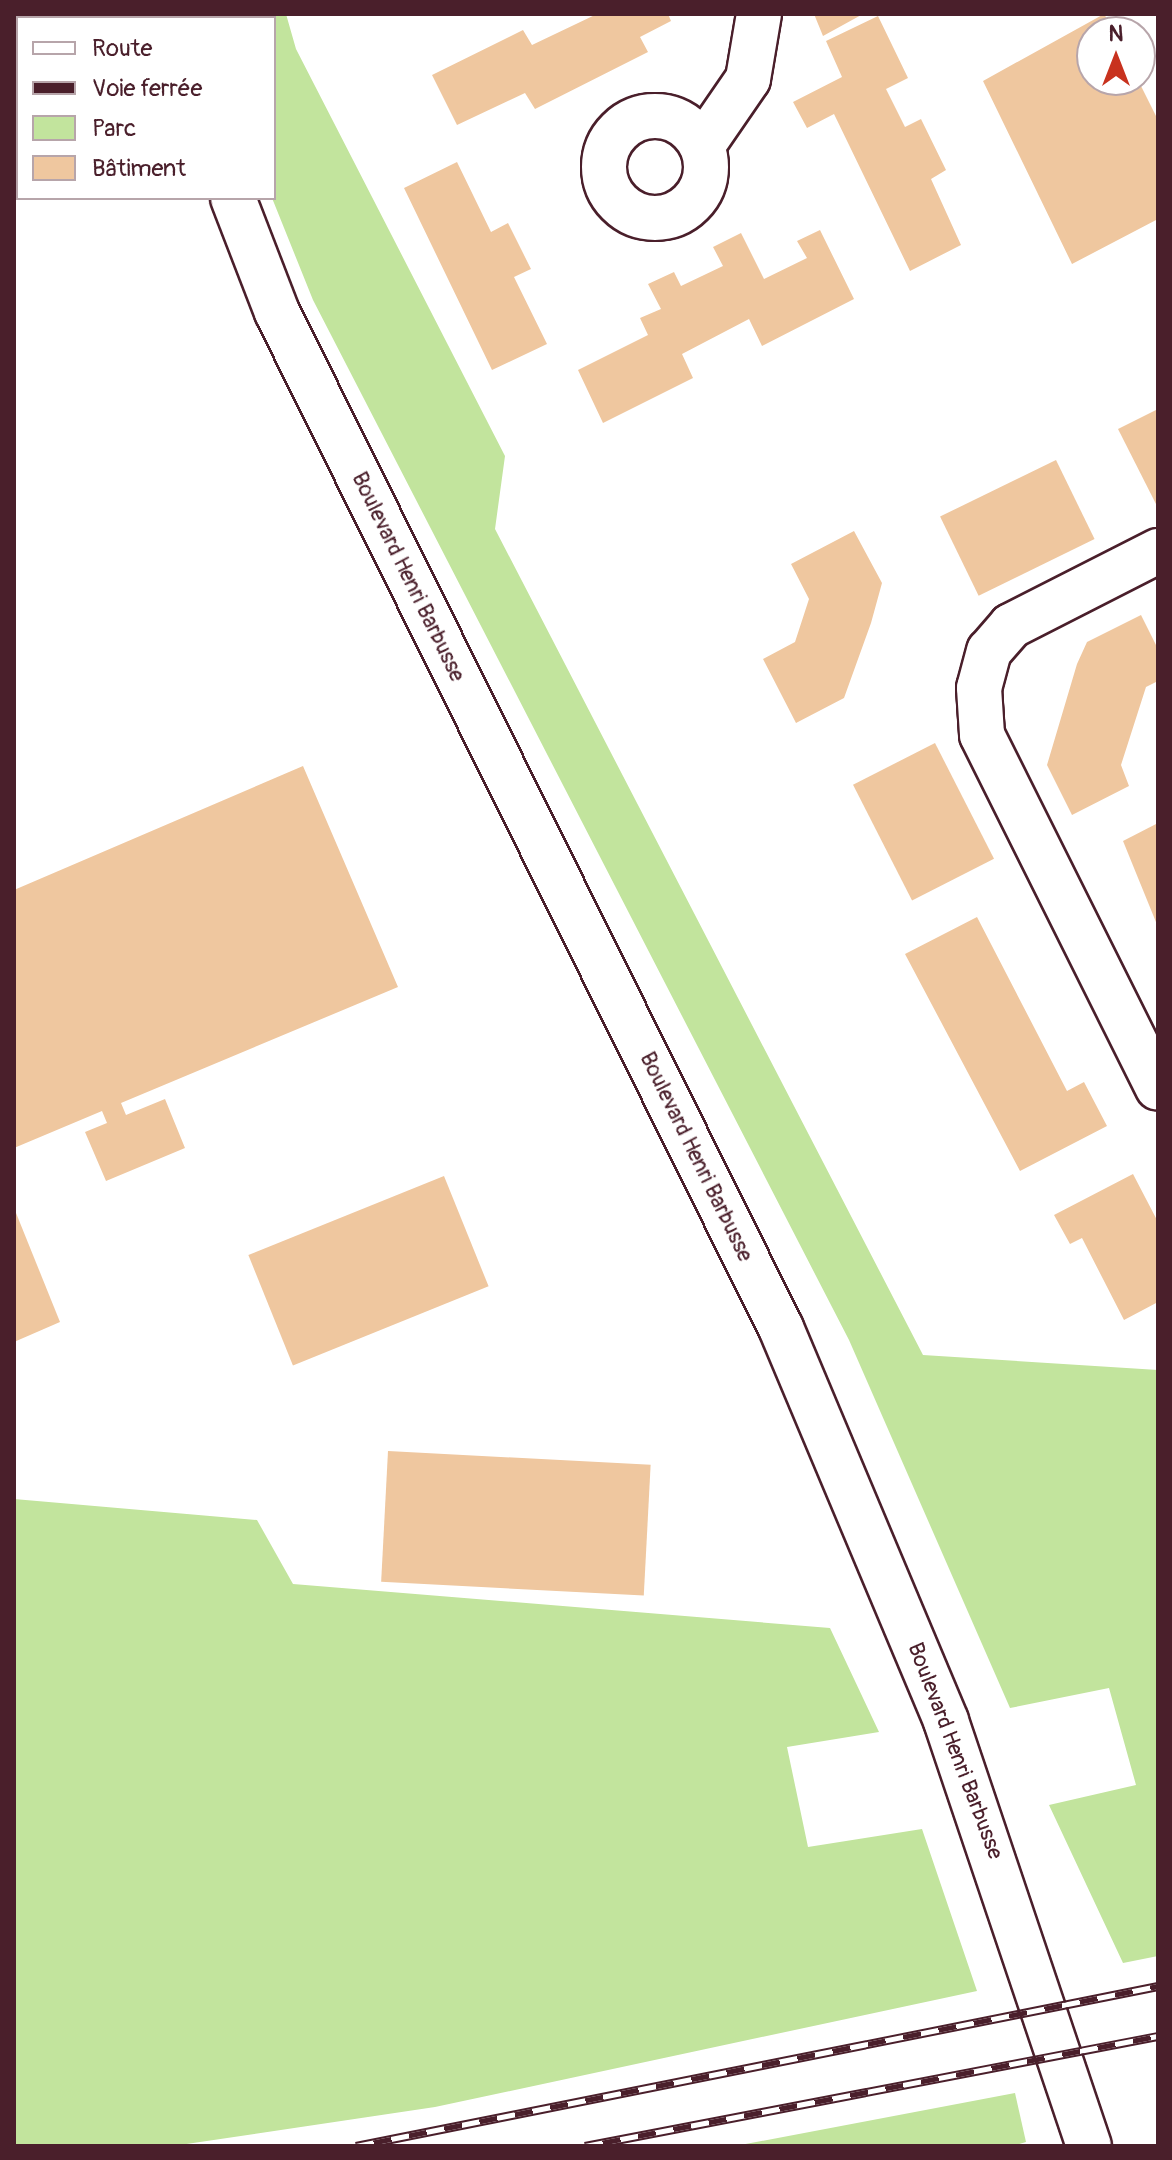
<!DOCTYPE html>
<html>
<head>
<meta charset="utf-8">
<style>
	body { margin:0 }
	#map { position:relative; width:1172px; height:2160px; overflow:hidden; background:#fff; font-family:Pangolin,sans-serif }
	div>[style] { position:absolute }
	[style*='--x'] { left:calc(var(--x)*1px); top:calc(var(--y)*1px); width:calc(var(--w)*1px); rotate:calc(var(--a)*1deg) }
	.green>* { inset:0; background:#c2e49d }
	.building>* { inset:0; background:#efc79f; transform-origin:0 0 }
	.roads { filter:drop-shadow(2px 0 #4a1f2b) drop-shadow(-2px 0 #4a1f2b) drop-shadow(0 2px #4a1f2b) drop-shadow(0 -2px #4a1f2b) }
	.minor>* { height:44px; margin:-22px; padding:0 22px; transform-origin:22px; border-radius:22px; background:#fff }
	.minor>.ring { margin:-22px; padding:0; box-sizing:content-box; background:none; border:44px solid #fff; border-radius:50% }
	.secondary>* { height:44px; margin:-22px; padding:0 22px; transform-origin:22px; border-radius:22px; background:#fff }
	.rail>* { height:9px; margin-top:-4.5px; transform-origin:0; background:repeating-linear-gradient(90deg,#fff 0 18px,#4a1f2b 0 36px); box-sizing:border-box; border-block:2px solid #4a1f2b }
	span { translate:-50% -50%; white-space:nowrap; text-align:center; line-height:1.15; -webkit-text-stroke:8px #fff; paint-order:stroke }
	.street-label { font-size:22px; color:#4a1f2b }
	.frame { position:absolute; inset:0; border:16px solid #4a1f2b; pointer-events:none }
	.legend { position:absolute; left:16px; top:16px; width:260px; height:184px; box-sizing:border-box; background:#fff; border:2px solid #b7a5aa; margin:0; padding:10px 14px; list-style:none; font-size:24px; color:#4a1f2b }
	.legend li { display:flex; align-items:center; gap:16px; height:40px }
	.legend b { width:40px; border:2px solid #b7a5aa }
	.north { position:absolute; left:1076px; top:16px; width:80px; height:80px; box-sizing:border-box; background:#fff; border:2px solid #b7a5aa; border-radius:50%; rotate:0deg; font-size:22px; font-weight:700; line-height:32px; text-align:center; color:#4a1f2b }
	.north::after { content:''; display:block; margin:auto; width:28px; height:36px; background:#c8321e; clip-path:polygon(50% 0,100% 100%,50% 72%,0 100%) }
</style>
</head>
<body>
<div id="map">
	<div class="green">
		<div style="clip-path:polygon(202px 14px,286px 14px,296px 49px,505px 456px,495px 529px,923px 1355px,1158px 1370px,1158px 1956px,1123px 1963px,1049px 1805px,1136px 1785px,1109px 1688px,1010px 1708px,849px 1340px,313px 300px,272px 198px,274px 18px)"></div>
		<div style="clip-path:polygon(14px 1499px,257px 1520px,293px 1584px,830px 1628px,879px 1732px,787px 1747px,808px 1847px,922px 1829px,977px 1991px,435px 2107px,173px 2146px,14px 2146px)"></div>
		<div style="clip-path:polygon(1015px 2093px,1026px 2142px,1013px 2146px,735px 2146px)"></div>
	</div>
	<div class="building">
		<div style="clip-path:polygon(597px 14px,668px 14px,671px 21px,640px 37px,648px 52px,535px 109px,525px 93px,457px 125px,432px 75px,523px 30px,532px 45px)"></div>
		<div style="clip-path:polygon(814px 14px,863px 14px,823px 36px)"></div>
		<div style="clip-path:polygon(1104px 14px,1115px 32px,1092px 32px,1092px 80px,1138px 80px,1158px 120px,1158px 219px,1072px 264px,983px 81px)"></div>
		<div style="clip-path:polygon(878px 16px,908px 78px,886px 89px,905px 127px,921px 119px,946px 170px,931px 179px,961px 245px,910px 271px,834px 114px,807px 128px,793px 102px,842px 77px,826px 41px)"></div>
		<div style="clip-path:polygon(457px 162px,491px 232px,508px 223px,531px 269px,514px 277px,547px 344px,492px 370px,404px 188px)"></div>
		<div style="clip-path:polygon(820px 230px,854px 299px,762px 346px,749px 319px,682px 354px,693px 378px,603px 423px,578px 370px,648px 335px,640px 318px,661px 309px,648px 284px,674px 272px,681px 286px,723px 266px,713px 247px,741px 233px,764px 279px,807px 258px,797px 241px)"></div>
		<div style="clip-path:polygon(1158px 409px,1158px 508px,1118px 429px)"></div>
		<div style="left:1056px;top:460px;width:88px;height:129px;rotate:64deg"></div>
		<div style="clip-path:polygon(854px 531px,882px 583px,871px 623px,844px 698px,796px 723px,763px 659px,795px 642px,809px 599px,791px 564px)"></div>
		<div style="clip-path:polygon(1141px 615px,1158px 649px,1158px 681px,1146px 687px,1121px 765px,1129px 786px,1072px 815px,1047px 765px,1077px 664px,1087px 642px)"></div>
		<div style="left:935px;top:743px;width:130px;height:92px;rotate:63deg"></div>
		<div style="clip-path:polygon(303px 766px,398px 987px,121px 1103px,126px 1115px,165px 1099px,185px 1148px,106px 1181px,85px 1132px,107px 1123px,102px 1111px,14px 1148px,14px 890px)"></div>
		<div style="clip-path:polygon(1158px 823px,1158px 927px,1123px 841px)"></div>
		<div style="clip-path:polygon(977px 917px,1067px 1091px,1084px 1082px,1107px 1126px,1020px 1171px,905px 954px)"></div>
		<div style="clip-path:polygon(1133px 1174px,1158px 1222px,1158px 1302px,1124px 1320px,1082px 1238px,1070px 1244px,1054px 1215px)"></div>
		<div style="left:444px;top:1176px;width:119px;height:211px;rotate:68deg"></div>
		<div style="clip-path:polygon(14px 1208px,60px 1322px,14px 1342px)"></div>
		<div style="left:388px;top:1451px;width:263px;height:131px;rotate:3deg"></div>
	</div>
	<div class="roads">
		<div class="minor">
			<div class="ring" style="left:604px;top:116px;width:58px;height:58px"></div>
			<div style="--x:702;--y:146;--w:81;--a:-55.5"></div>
			<div style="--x:748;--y:79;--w:66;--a:-80.4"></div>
			<div style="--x:1158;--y:551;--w:165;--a:153"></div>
			<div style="--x:1011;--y:626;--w:33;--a:131"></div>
			<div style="--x:989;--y:651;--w:38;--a:105"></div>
			<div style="--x:979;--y:688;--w:47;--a:86.3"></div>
			<div style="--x:982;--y:735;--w:394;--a:63.5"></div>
		</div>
		<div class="secondary">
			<div style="--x:165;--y:14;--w:4;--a:76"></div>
			<div style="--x:233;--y:198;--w:122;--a:68.9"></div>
			<div style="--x:277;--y:312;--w:1134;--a:63.62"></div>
			<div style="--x:781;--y:1328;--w:426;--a:67.2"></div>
			<div style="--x:946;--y:1721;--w:448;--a:71.4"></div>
		</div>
	</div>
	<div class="rail">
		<div style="--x:356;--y:2146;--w:818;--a:-11.28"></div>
		<div style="--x:585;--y:2146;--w:583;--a:-10.87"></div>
	</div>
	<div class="street-label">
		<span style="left:408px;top:577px;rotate:64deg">Boulevard Henri Barbusse</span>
		<span style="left:696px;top:1157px;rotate:64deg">Boulevard Henri Barbusse</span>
		<span style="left:955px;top:1751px;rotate:69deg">Boulevard Henri Barbusse</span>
	</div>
	<div class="frame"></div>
	<ul class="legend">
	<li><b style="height:10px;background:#fff"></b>Route</li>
	<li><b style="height:10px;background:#4a1f2b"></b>Voie ferrée</li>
	<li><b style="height:22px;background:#c2e49d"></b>Parc</li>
	<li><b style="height:22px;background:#efc79f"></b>Bâtiment</li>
	</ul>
	<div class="north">N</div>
</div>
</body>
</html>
